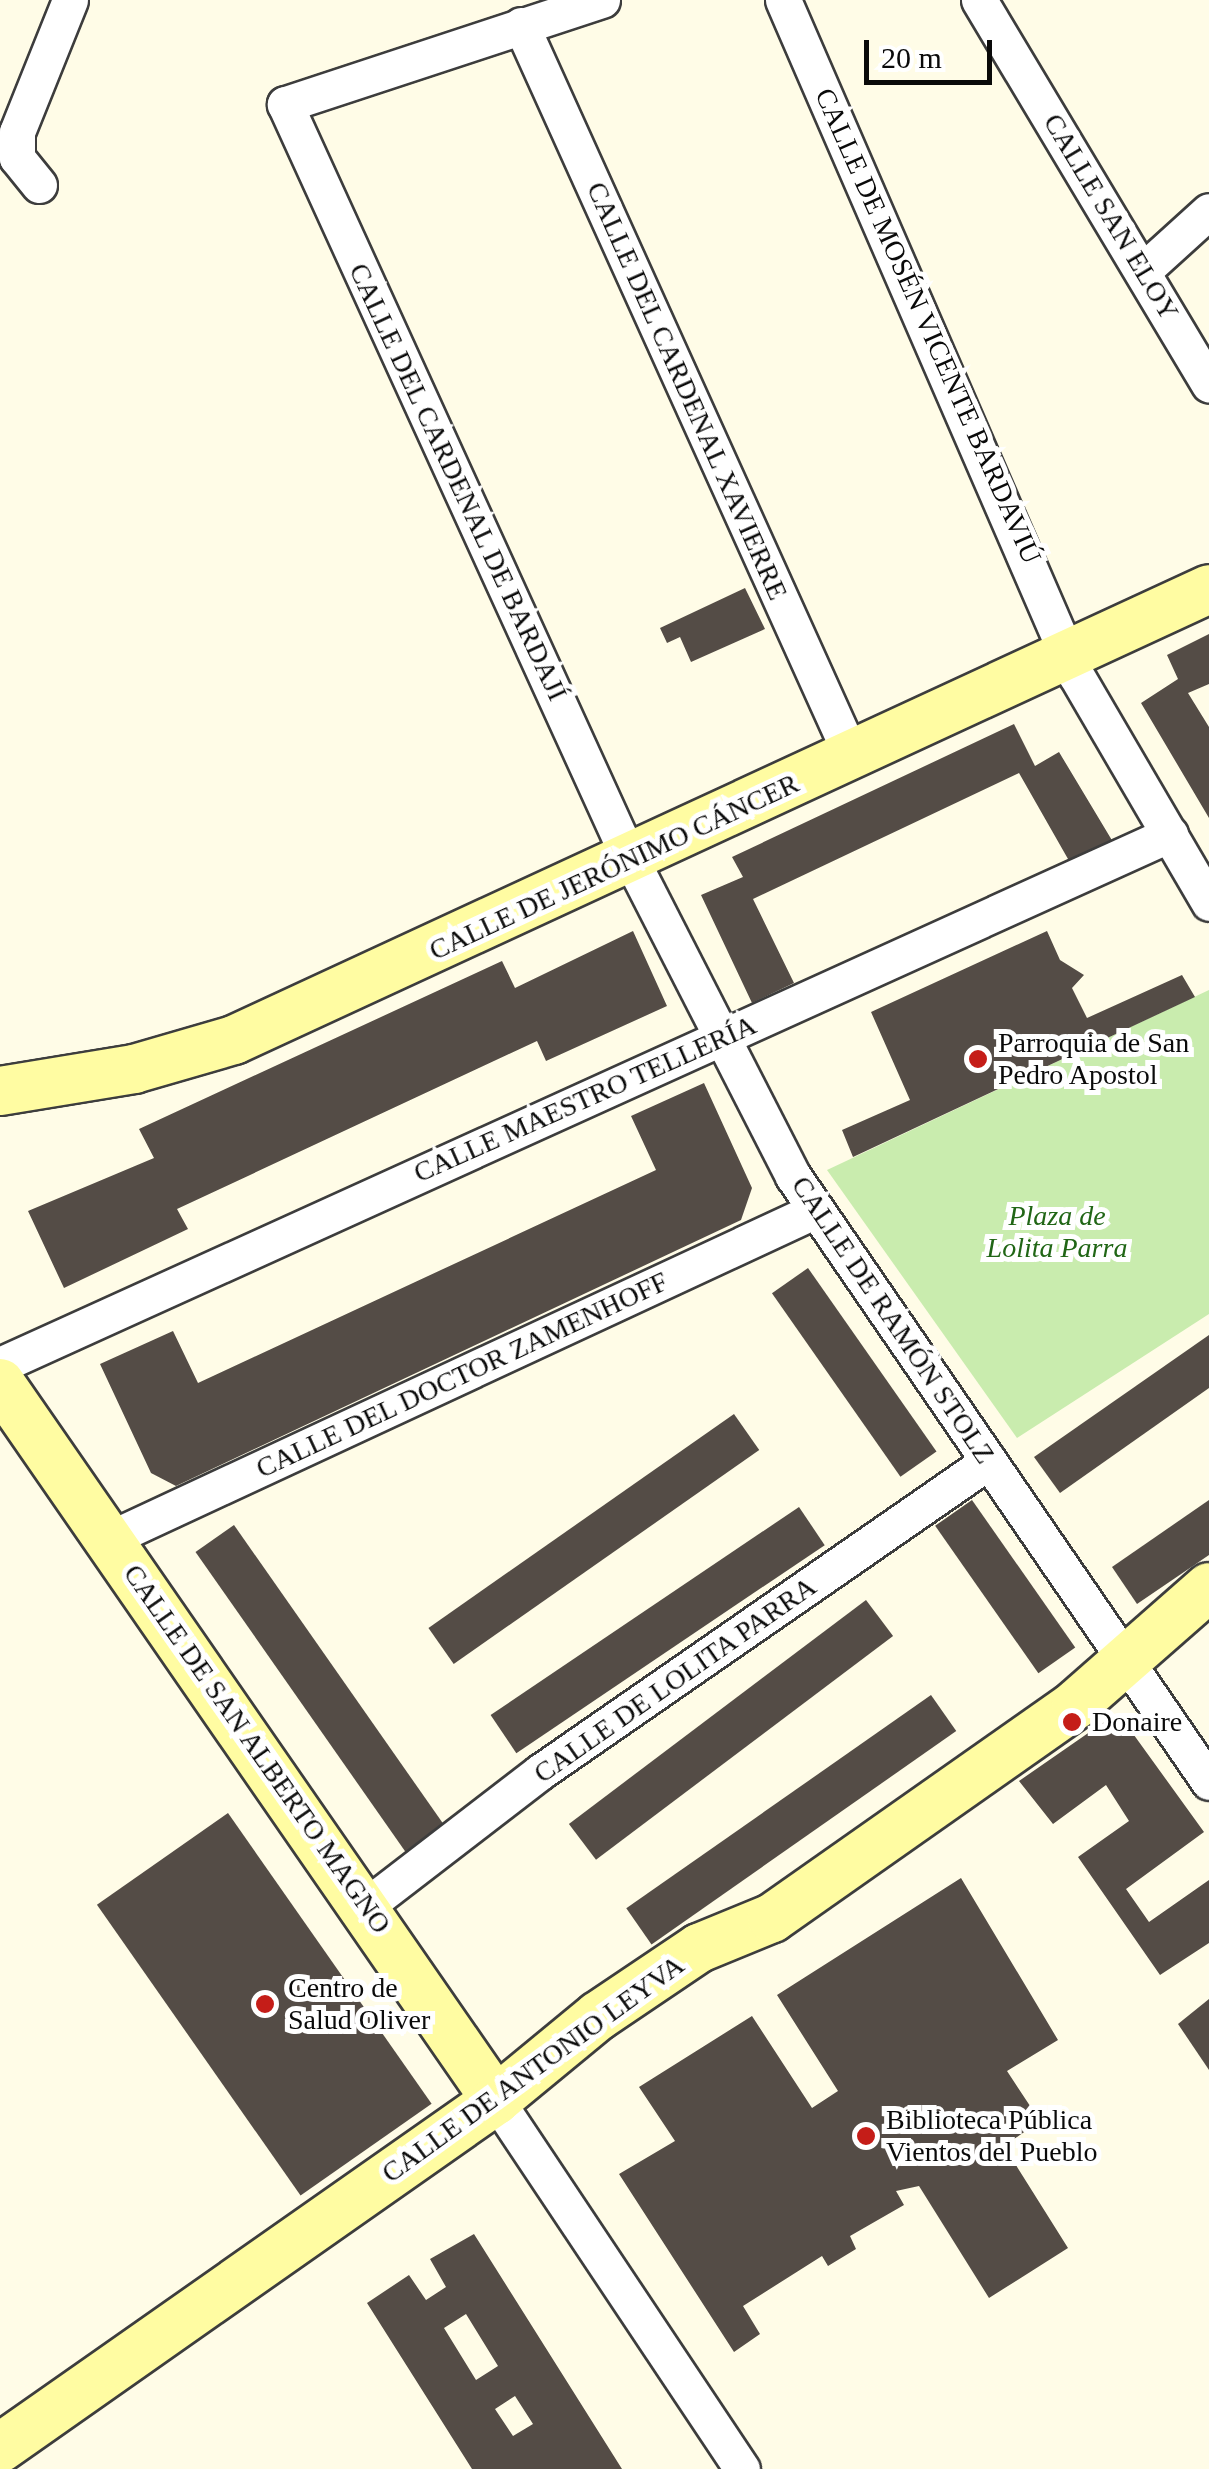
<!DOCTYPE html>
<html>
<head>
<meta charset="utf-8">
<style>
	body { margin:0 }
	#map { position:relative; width:1209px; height:2469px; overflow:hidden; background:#fffce7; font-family:Georgia,serif }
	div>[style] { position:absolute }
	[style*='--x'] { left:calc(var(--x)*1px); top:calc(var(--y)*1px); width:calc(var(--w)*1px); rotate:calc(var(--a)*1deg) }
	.green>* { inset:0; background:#c9ecae }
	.building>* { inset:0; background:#544c46; transform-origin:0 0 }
	.roads { filter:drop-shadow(2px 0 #3d3d3d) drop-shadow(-2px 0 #3d3d3d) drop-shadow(0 2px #3d3d3d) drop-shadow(0 -2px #3d3d3d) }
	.street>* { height:35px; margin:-17.5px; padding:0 17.5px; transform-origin:17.5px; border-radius:17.5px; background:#fff }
	.secondary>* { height:48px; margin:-24px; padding:0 24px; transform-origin:24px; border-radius:24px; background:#fffca2 }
	.dots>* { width:28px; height:28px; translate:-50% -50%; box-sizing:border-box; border:5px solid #fff; border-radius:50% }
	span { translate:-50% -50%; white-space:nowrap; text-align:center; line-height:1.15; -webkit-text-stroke:10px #fff; paint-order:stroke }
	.street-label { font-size:28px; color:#0a0a0a }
	.poi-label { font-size:28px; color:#0a0a0a }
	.left { translate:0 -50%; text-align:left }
	.park-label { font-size:28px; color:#216616; font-style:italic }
	.scale { position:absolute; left:864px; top:40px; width:128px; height:45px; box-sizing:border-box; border:5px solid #0a0a0a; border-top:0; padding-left:12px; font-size:30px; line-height:35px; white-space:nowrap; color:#0a0a0a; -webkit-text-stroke:8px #fff; paint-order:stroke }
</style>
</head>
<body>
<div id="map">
	<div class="green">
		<div style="clip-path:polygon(1209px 990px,1209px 1314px,1017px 1438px,827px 1170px)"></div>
	</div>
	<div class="building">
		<div style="clip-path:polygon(745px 588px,765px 629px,691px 662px,680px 637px,667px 643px,660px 628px)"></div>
		<div style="clip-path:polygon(1209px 634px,1209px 684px,1188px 693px,1209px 727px,1209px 818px,1141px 703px,1178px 679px,1167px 655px)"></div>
		<div style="clip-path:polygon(1014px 724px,1035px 766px,1059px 752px,1113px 842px,1072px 866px,1019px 773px,753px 899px,794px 983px,752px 1003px,701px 895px,743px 877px,732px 857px)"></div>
		<div style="clip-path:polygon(633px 931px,667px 1006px,546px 1061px,537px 1041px,177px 1209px,188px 1229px,64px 1288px,28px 1211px,154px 1158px,139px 1129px,502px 961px,515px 988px)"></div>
		<div style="clip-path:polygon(1047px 931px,1060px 960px,1084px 975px,1072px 988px,1087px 1018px,1182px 975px,1195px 997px,853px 1157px,842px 1130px,910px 1100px,871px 1012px)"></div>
		<div style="clip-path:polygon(704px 1083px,752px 1188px,741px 1220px,176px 1486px,151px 1473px,100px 1364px,173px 1331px,198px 1383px,656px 1170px,631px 1116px)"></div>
		<div style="left:808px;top:1268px;width:224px;height:44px;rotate:55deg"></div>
		<div style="clip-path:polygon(1209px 1335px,1209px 1388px,1060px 1493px,1034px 1457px)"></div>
		<div style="left:734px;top:1414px;width:44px;height:373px;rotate:55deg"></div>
		<div style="left:972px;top:1500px;width:180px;height:45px;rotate:55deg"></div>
		<div style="clip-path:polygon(1209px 1500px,1209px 1555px,1137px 1604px,1112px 1567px)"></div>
		<div style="left:799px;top:1507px;width:46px;height:372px;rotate:56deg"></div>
		<div style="left:234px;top:1525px;width:373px;height:47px;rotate:55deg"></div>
		<div style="left:866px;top:1600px;width:45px;height:372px;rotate:53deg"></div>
		<div style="left:931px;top:1695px;width:44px;height:372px;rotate:55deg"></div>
		<div style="clip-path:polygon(1107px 1720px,1126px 1724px,1204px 1832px,1126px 1889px,1149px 1922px,1209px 1880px,1209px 1943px,1160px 1975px,1078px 1857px,1129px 1821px,1106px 1785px,1053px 1824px,1019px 1781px)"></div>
		<div style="left:228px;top:1813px;width:355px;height:160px;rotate:55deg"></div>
		<div style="clip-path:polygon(961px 1878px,1058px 2040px,1007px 2071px,1040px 2121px,1004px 2146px,1068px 2248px,989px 2298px,919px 2186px,896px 2191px,904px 2205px,850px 2236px,856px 2249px,828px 2266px,822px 2256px,743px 2306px,760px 2334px,734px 2352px,619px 2174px,675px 2141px,639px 2087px,752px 2016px,812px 2108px,838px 2091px,777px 1995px)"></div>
		<div style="clip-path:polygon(1209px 1999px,1209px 2070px,1178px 2024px)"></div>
		<div style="clip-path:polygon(evenodd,474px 2234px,622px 2469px,472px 2469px,367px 2303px,409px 2275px,426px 2300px,446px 2287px,430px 2259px,474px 2234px,466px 2314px,498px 2366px,476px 2380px,444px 2328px,466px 2314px,474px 2234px,515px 2396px,533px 2424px,513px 2436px,495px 2409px,515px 2396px)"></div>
	</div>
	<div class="roads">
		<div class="street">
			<div style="--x:602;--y:0;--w:334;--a:161.8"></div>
			<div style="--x:285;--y:104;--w:807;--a:65.47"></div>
			<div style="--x:620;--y:838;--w:380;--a:62.9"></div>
			<div style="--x:793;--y:1176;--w:735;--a:55.53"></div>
			<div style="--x:783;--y:0;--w:736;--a:66.54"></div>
			<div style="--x:1076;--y:675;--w:264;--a:59.7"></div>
			<div style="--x:979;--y:0;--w:448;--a:59.1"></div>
			<div style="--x:521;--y:25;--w:803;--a:65.67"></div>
			<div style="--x:39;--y:185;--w:35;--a:-129"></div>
			<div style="--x:17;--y:158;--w:26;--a:-90"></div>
			<div style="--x:17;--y:132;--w:142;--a:-68.1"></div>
			<div style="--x:1145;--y:269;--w:86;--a:-42.2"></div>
			<div style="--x:0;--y:1365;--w:1285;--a:-24.41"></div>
			<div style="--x:111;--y:1538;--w:775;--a:-24.95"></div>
			<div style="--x:366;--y:1906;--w:220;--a:-37.6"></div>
			<div style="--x:540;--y:1772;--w:546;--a:-34.71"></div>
			<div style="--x:496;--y:2100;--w:443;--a:56.3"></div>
		</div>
		<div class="secondary">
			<div style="--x:0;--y:1091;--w:136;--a:-9.3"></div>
			<div style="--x:134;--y:1069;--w:104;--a:-16.2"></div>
			<div style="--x:234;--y:1040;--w:1074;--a:-24.82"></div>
			<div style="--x:0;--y:1383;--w:872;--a:55.33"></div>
			<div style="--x:0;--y:2448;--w:606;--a:-35.05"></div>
			<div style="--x:496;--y:2100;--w:132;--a:-39.5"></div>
			<div style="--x:598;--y:2016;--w:122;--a:-34"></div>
			<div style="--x:699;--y:1948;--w:79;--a:-22.3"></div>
			<div style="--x:772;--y:1918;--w:372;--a:-35.1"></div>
			<div style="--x:1076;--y:1704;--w:177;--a:-41.3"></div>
		</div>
	</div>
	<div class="dots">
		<div style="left:978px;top:1059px;background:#c51d18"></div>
		<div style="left:1072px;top:1722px;background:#c51d18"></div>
		<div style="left:265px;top:2004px;background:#c51d18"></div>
		<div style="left:866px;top:2136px;background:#c51d18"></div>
	</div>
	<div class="street-label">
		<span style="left:1111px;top:217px;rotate:59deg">CALLE SAN ELOY</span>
		<span style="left:928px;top:326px;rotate:66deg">CALLE DE MOSÉN VICENTE BARDAVIÚ</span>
		<span style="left:687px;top:391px;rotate:66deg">CALLE DEL CARDENAL XAVIERRE</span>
		<span style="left:458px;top:482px;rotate:65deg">CALLE DEL CARDENAL DE BARDAJÍ</span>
		<span style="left:614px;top:867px;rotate:-25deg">CALLE DE JERÓNIMO CÁNCER</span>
		<span style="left:585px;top:1099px;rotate:-24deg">CALLE MAESTRO TELLERÍA</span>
		<span style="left:893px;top:1320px;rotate:56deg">CALLE DE RAMÓN STOLZ</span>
		<span style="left:462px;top:1375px;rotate:-25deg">CALLE DEL DOCTOR ZAMENHOFF</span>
		<span style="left:675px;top:1680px;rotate:-35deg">CALLE DE LOLITA PARRA</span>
		<span style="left:257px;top:1749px;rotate:55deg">CALLE DE SAN ALBERTO MAGNO</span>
		<span style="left:533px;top:2069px;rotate:-36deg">CALLE DE ANTONIO LEYVA</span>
	</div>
	<div class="poi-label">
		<span class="left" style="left:998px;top:1059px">Parroquia de San<br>Pedro Apostol</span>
		<span class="left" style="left:1092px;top:1722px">Donaire</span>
		<span class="left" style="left:288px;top:2004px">Centro de<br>Salud Oliver</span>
		<span class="left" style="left:886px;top:2136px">Biblioteca Pública<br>Vientos del Pueblo</span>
	</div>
	<div class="park-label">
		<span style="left:1057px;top:1232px">Plaza de<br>Lolita Parra</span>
	</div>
	<div class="scale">20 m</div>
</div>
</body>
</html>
